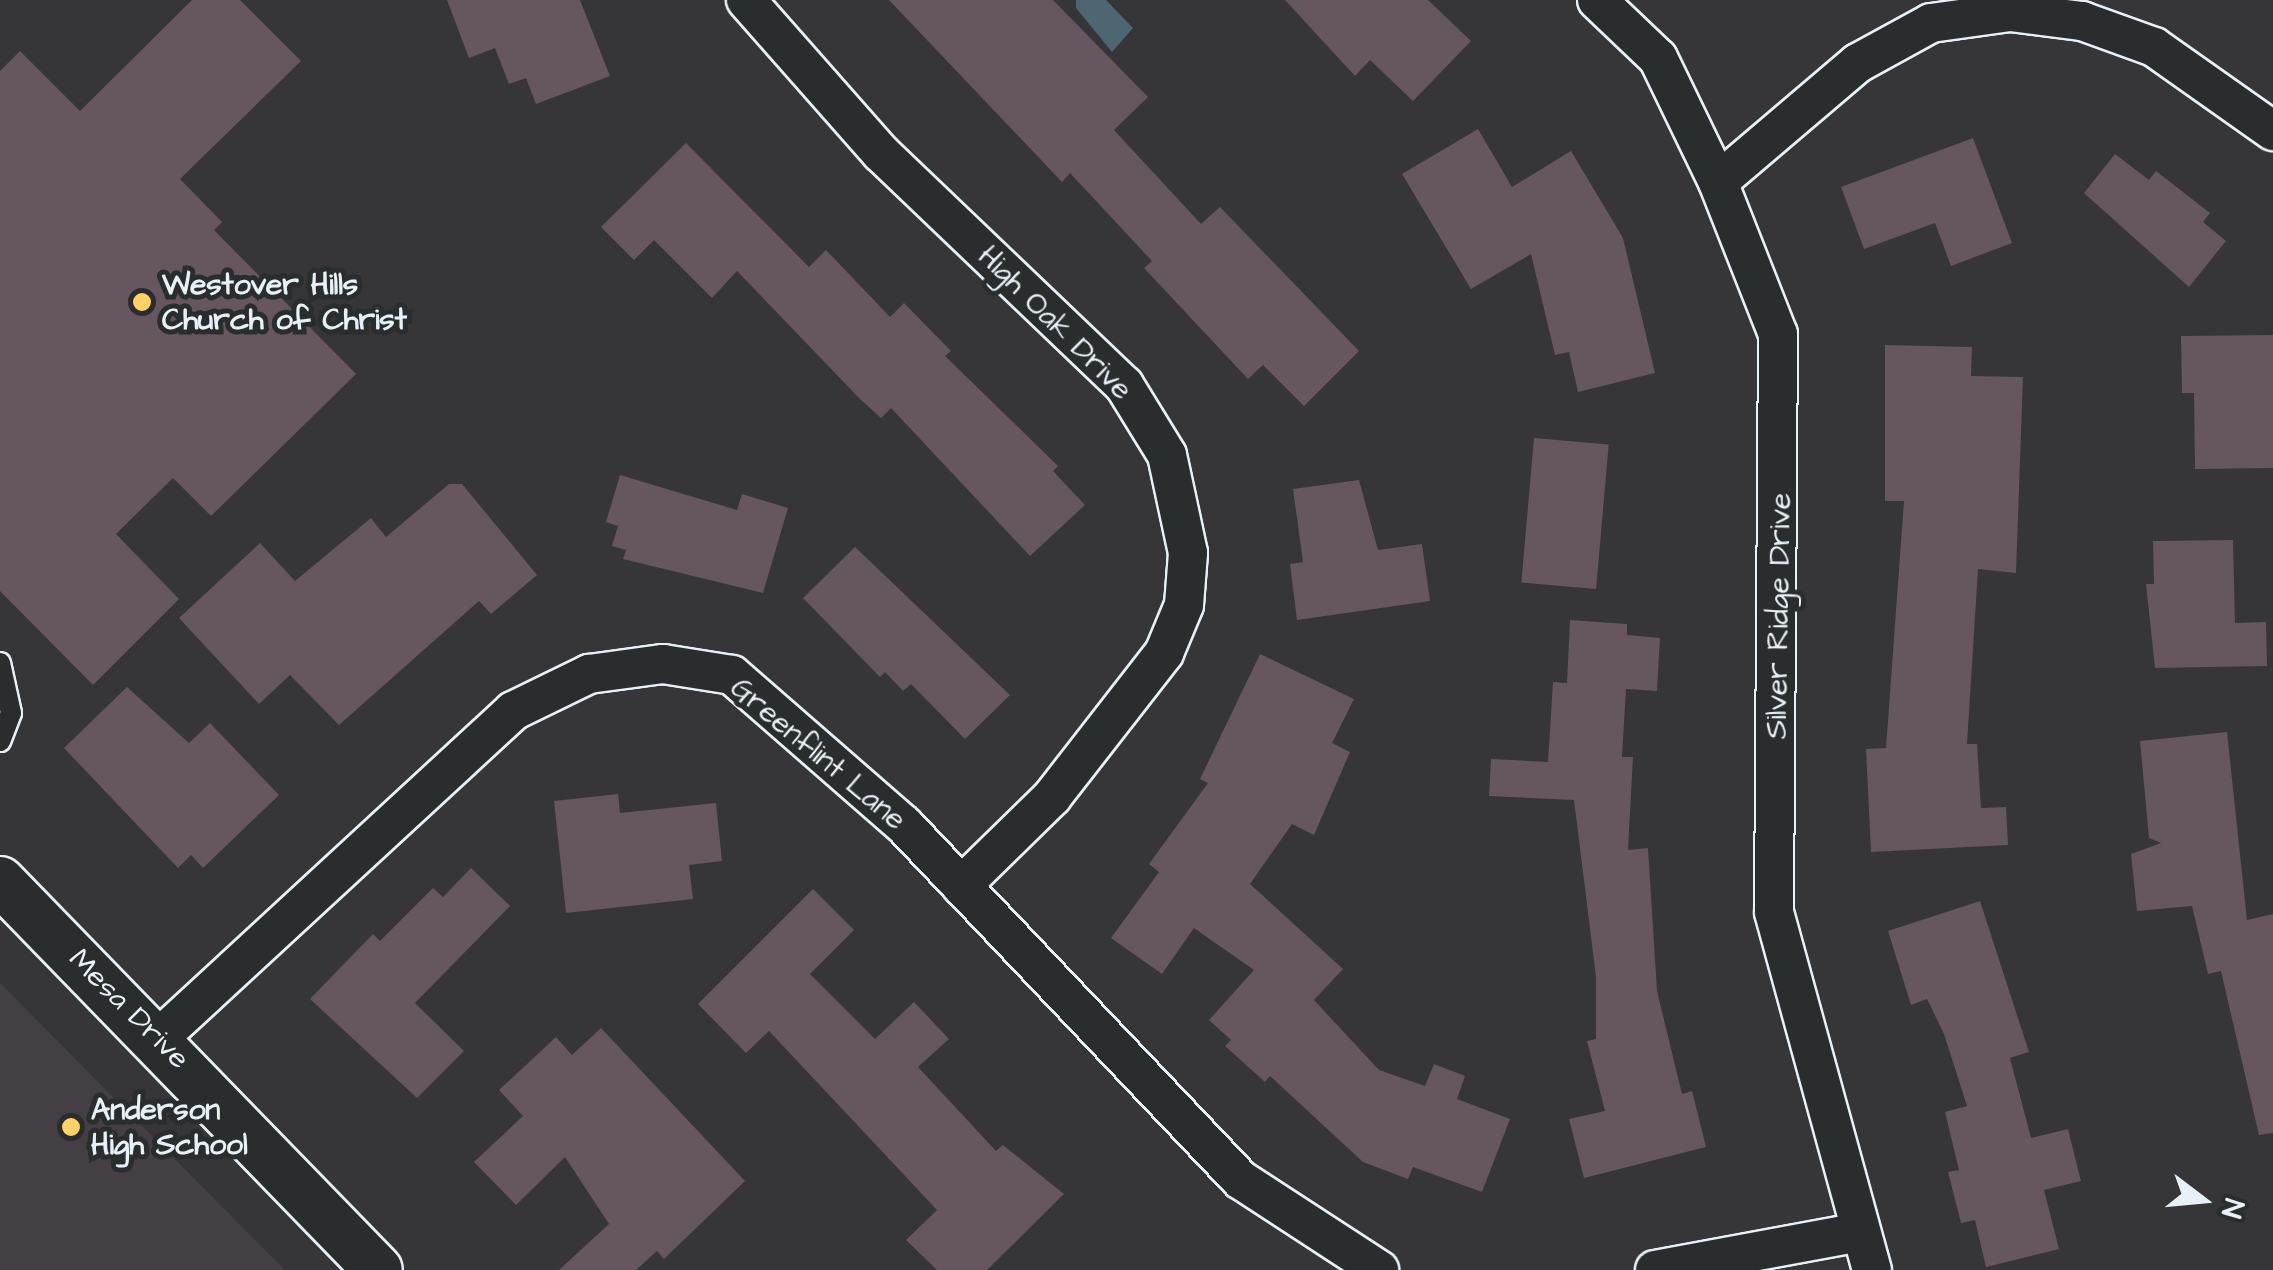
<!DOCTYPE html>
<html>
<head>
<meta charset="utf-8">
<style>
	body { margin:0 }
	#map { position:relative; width:2273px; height:1270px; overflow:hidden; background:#363538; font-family:"Architects Daughter",sans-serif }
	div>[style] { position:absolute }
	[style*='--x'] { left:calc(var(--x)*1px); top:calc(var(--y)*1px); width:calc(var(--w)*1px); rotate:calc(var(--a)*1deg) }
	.built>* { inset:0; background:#443f44 }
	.water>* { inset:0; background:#4e6572 }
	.building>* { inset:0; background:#66565f; transform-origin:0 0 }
	.roads { filter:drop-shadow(2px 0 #e8f1f8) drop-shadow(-2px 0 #e8f1f8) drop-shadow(0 2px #e8f1f8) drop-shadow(0 -2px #e8f1f8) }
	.service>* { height:20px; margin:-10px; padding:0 10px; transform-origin:10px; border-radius:10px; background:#2a2d2e }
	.minor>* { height:38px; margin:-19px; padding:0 19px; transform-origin:19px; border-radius:19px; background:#2a2d2e }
	.tertiary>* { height:48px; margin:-24px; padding:0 24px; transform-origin:24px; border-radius:24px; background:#2a2d2e }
	.dots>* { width:28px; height:28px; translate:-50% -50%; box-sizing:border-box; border:5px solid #2a2d2e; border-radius:50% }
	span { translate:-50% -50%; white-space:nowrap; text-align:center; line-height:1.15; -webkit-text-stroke:10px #2a2d2e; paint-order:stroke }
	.poi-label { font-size:30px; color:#e8f1f8; font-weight:700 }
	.left { translate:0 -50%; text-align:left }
	.street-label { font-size:30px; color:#e8f1f8 }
	.north { position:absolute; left:2153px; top:1150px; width:100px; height:100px; -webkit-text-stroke:8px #2a2d2e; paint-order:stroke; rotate:106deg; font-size:28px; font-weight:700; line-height:40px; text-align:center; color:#e8f1f8 }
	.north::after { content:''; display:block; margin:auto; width:35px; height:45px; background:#e8f1f8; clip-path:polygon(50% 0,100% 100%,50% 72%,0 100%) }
</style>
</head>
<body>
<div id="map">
	<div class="built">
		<div style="clip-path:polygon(0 983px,285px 1270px,0 1270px)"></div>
	</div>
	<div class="water">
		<div style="clip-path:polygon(1106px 0,1133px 28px,1112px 52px,1076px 8px,1076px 0)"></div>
	</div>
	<div class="building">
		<div style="clip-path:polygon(192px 0,240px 0,301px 61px,180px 179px,222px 222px,214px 230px,356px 374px,211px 516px,173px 478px,116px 534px,179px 599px,93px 685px,0 591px,0 71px,20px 51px,80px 111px)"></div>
		<div style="clip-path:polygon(447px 0,580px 0,610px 76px,536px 104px,526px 78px,509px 84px,495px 48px,469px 58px)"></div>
		<div style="clip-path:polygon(889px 0,1053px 0,1148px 97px,1114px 130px,1201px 224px,1220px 207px,1359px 351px,1304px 406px,1263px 365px,1248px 379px,1144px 268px,1152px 261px,1070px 173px,1062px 182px)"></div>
		<div style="clip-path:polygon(1285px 0,1428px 0,1471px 41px,1413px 101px,1370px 60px,1355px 76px)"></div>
		<div style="clip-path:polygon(1478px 129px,1512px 187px,1571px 151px,1623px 238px,1655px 373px,1578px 392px,1569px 352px,1555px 355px,1531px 254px,1471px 289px,1402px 174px)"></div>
		<div style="clip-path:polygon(1973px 138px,2012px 243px,1951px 266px,1935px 223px,1864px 249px,1841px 187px)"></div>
		<div style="clip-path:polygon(686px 143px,809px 267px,826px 250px,890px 317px,904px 303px,951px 351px,945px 356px,1058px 466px,1053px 471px,1085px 505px,1030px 556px,891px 408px,881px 418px,860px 399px,737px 271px,712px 298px,654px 240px,634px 260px,601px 227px)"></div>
		<div style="clip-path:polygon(2115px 154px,2149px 180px,2156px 171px,2210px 213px,2203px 222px,2226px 241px,2189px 287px,2084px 193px)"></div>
		<div style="clip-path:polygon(2273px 335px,2273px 468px,2195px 469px,2194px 393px,2182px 393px,2181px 336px)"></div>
		<div style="clip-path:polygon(1885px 345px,1972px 347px,1971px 376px,2023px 377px,2016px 573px,1978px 569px,1967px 744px,1977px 744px,1981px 808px,2006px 807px,2008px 845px,1871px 852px,1866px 749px,1886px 748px,1904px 501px,1885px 501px)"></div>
		<div style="left:1534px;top:438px;width:75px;height:145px;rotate:5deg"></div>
		<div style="clip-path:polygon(620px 475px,737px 510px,742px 494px,788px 508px,763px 593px,623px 559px,626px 550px,612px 546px,618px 526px,606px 522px)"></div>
		<div style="clip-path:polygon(1359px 480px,1378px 550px,1422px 544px,1430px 601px,1297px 620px,1290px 564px,1303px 562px,1293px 489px)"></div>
		<div style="clip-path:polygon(449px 484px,462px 484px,537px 575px,491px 614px,479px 601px,339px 725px,290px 675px,259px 704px,179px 618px,260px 543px,295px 581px,371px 518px,386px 537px)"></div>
		<div style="clip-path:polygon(2233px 540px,2235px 623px,2266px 622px,2267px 666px,2155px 668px,2146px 584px,2154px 584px,2153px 541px)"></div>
		<div style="clip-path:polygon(855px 547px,1010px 695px,965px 739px,911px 684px,903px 691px,885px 672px,880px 677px,803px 598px)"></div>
		<div style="clip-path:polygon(1570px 620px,1627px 624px,1627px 635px,1660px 638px,1657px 691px,1626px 689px,1622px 757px,1633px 757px,1628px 850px,1648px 848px,1657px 991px,1682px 1094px,1692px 1091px,1706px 1147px,1584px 1178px,1569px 1119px,1605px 1111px,1587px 1041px,1596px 1039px,1596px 977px,1574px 800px,1489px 796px,1491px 759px,1548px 762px,1553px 682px,1567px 683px)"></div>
		<div style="clip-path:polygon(1260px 654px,1354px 699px,1332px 743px,1350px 752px,1314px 835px,1292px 824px,1250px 884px,1343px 969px,1314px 1000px,1379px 1070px,1425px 1086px,1434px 1064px,1465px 1076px,1457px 1099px,1510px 1119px,1482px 1192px,1413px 1167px,1408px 1179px,1363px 1162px,1270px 1076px,1265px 1082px,1225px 1046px,1231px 1040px,1209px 1020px,1254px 970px,1194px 928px,1162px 974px,1111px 938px,1159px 872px,1149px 864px,1208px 783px,1200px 779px)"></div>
		<div style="clip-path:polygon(127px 687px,189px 743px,210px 723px,279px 795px,203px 868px,191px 855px,178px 868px,64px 748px)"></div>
		<div style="clip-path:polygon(2227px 732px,2247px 920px,2273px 914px,2273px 1133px,2259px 1135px,2221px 971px,2208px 974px,2192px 906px,2137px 911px,2131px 854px,2161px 843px,2149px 838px,2140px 741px)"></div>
		<div style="clip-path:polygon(618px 794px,620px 813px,716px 803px,722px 861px,689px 865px,693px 899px,566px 913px,554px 801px)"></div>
		<div style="clip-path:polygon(471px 868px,510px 906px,415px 1003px,464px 1051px,417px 1098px,310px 999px,373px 934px,380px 941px,433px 888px,443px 897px)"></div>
		<div style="clip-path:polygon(813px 889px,854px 930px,810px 974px,875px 1039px,914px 1002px,949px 1039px,918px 1067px,996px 1151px,1003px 1145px,1064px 1194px,987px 1270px,937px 1270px,906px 1240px,937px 1210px,769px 1031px,746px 1053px,698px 1004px)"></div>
		<div style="clip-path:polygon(1980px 901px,2029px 1052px,2010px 1058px,2031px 1138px,2068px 1129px,2081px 1181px,2044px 1190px,2059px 1249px,1986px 1267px,1975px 1220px,1961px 1223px,1948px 1172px,1959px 1170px,1945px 1112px,1967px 1106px,1944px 1034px,1927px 999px,1911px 1005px,1888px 931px)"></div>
		<div style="clip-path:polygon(601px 1028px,745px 1181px,664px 1259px,657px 1251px,636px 1270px,559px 1270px,609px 1224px,565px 1157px,516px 1205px,474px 1162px,523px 1116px,499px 1090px,556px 1037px,572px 1055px)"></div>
	</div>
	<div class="roads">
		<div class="service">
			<div style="--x:0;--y:663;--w:51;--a:77.6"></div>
			<div style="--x:11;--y:713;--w:30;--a:111"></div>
		</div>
		<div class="minor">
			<div style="--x:746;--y:0;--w:204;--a:48.6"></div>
			<div style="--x:881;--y:153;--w:336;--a:43.7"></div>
			<div style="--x:1124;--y:385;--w:82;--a:58.4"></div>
			<div style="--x:1167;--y:455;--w:100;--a:77.9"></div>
			<div style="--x:1188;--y:553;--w:52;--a:94.4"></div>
			<div style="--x:1184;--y:605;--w:52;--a:112.6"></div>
			<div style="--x:1164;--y:653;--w:182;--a:127.9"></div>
			<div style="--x:1052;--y:797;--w:127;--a:135.6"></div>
			<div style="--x:1597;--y:0;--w:84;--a:43.6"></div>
			<div style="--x:1658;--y:58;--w:138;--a:64.2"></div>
			<div style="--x:1718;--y:182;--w:163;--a:68.5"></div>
			<div style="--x:1778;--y:334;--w:578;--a:90.4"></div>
			<div style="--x:1774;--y:912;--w:371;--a:74.7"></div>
			<div style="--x:1718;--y:182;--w:184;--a:-40.4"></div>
			<div style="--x:1858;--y:63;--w:83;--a:-28.7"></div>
			<div style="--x:1931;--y:23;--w:80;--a:-7.9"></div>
			<div style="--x:2010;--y:12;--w:73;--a:7.1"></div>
			<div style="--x:2082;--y:21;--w:77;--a:19.9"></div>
			<div style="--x:2154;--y:47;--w:146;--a:35.2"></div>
			<div style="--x:160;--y:1037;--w:481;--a:-42.7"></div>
			<div style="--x:513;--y:711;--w:85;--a:-26"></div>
			<div style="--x:589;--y:674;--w:75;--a:-7.7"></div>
			<div style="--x:663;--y:664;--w:70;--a:9.1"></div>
			<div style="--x:732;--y:675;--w:228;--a:41.1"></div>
			<div style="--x:904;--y:825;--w:489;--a:46.5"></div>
			<div style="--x:1241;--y:1180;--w:165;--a:33.1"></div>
			<div style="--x:1655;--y:1270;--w:209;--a:-10.5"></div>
		</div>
		<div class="tertiary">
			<div style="--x:0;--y:881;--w:542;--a:45.82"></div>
		</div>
	</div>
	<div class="dots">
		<div style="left:142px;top:302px;background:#ffd166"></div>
		<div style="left:71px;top:1127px;background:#ffd166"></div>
	</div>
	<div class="poi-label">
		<span class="left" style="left:162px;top:302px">Westover Hills<br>Church of Christ</span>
		<span class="left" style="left:91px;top:1127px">Anderson<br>High School</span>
	</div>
	<div class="street-label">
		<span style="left:1055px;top:323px;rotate:45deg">High Oak Drive</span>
		<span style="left:1779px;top:616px;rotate:-89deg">Silver Ridge Drive</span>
		<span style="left:818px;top:754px;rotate:40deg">Greenflint Lane</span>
		<span style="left:129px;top:1009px;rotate:45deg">Mesa Drive</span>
	</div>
	<div class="north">N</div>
</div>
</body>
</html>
